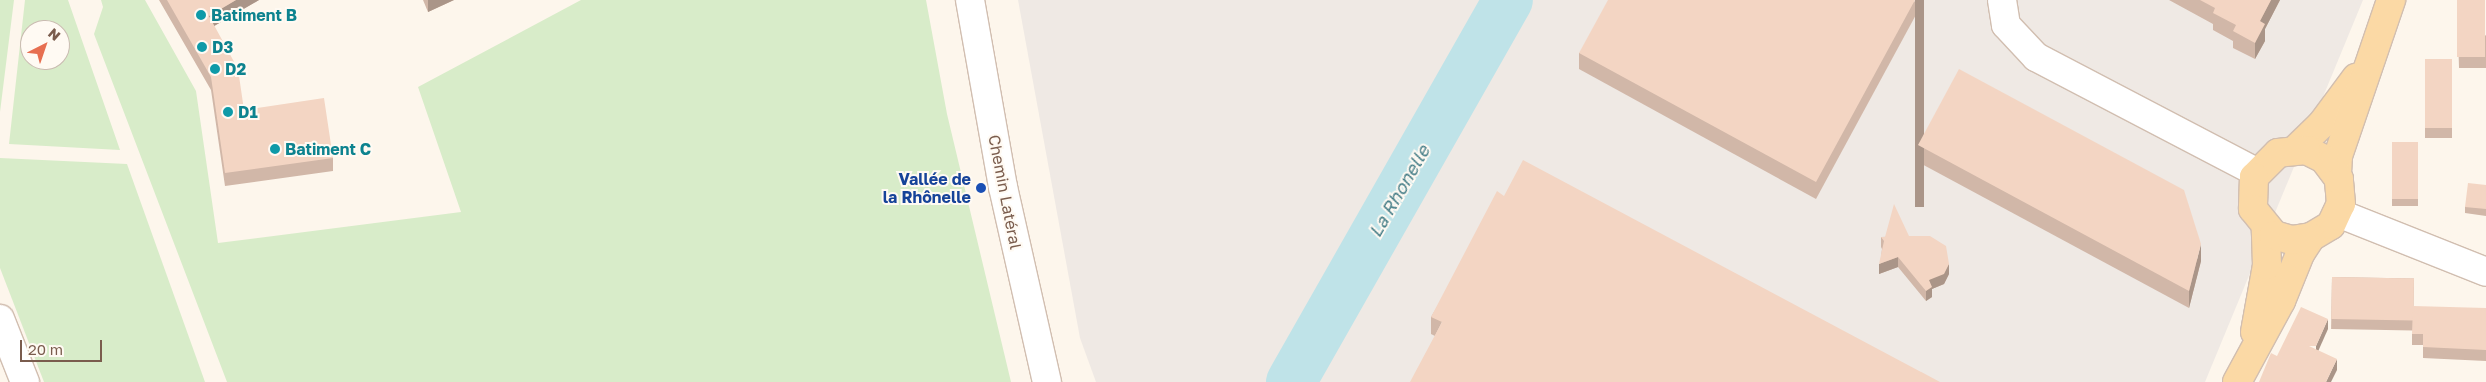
<!DOCTYPE html>
<html>
<head>
<meta charset="utf-8">
<style>
	body { margin:0 }
	#map { position:relative; width:2486px; height:382px; overflow:hidden; background:#fdf6ec; font-family:"Golos Text",sans-serif }
	div>[style] { position:absolute }
	[style*='--x'] { left:calc(var(--x)*1px); top:calc(var(--y)*1px); width:calc(var(--w)*1px); rotate:calc(var(--a)*1deg) }
	.industrial>* { inset:0; background:#efe9e4 }
	.green>* { inset:0; background:#d8ecc9 }
	.river>* { height:50px; margin:-25px; padding:0 25px; transform-origin:25px; border-radius:25px; background:#bfe3e8 }
	.roads { filter:drop-shadow(1px 0 #d1beb0) drop-shadow(-1px 0 #d1beb0) drop-shadow(0 1px #d1beb0) drop-shadow(0 -1px #d1beb0) }
	.minor>* { height:28px; margin:-14px; padding:0 14px; transform-origin:14px; border-radius:14px; background:#fff }
	.major>* { height:28px; margin:-14px; padding:0 14px; transform-origin:14px; border-radius:14px; background:#fbd9a5 }
	.wall>* { inset:0; background:#d1b7a8; transform-origin:0 0 }
	.shaded-wall>* { inset:0; background:#aa9588; transform-origin:0 0 }
	.building>* { inset:0; background:#f3d5c3; transform-origin:0 0 }
	.dots>* { width:14px; height:14px; translate:-50% -50%; box-sizing:border-box; border:2px solid #fffaf3; border-radius:50% }
	span { translate:-50% -50%; white-space:nowrap; text-align:center; line-height:1.15; -webkit-text-stroke:4px #fffaf3; paint-order:stroke }
	.culture-label { font-size:16px; color:#0d838f; font-weight:700 }
	.left { translate:0 -50%; text-align:left }
	.transit-label { font-size:16px; color:#164399; font-weight:700 }
	.right { translate:-100% -50%; text-align:right }
	.street-label { font-size:16px; color:#7a5c4d }
	.water-label { font-size:18px; color:#437c86; font-style:italic }
	.north { position:absolute; left:20px; top:20px; width:50px; height:50px; box-sizing:border-box; background:#fffaf3; border:1px solid #cabbb1; border-radius:50%; rotate:41deg; font-size:14px; font-weight:700; line-height:20px; text-align:center; color:#7a5c4d }
	.north::after { content:''; display:block; margin:auto; width:18px; height:22px; background:#e76f51; clip-path:polygon(50% 0,100% 100%,50% 72%,0 100%) }
	.scale { position:absolute; left:20px; top:340px; width:82px; height:22px; box-sizing:border-box; border:2px solid #7a5c4d; border-top:0; padding-left:6px; font-size:15px; line-height:18px; white-space:nowrap; color:#7a5c4d; -webkit-text-stroke:4px #fffaf3; paint-order:stroke }
</style>
</head>
<body>
<div id="map">
	<div class="industrial">
		<div style="clip-path:polygon(1018px 0,2363px 0,2205px 382px,1096px 382px,1080px 338px)"></div>
	</div>
	<div class="green">
		<div style="clip-path:polygon(0 0,14px 0,0 112px)"></div>
		<div style="clip-path:polygon(evenodd,25px 0,68px 0,120px 150px,9px 144px,25px 0,30px 30px,60px 30px,60px 60px,30px 60px,30px 30px)"></div>
		<div style="clip-path:polygon(101px 0,145px 0,196px 91px,218px 243px,461px 212px,418px 87px,581px 0,926px 0,947px 114px,1011px 382px,227px 382px,94px 34px,103px 7px)"></div>
		<div style="clip-path:polygon(0 158px,127px 164px,205px 382px,44px 382px,0 268px)"></div>
	</div>
	<div class="river">
		<div style="--x:1291;--y:382;--w:439;--a:-60.4"></div>
	</div>
	<div class="roads">
		<div class="minor">
			<div style="--x:970;--y:0;--w:190;--a:80"></div>
			<div style="--x:1003;--y:187;--w:200;--a:77.3"></div>
			<div style="--x:2002;--y:0;--w:25;--a:81"></div>
			<div style="--x:2006;--y:25;--w:44;--a:46.8"></div>
			<div style="--x:2036;--y:57;--w:248;--a:27.6"></div>
			<div style="--x:2338;--y:213;--w:159;--a:21.7"></div>
			<div style="--x:0;--y:319;--w:68;--a:68.4"></div>
		</div>
		<div class="major">
			<div style="--x:2296;--y:149;--w:35;--a:-44"></div>
			<div style="--x:2321;--y:125;--w:59;--a:-53.3"></div>
			<div style="--x:2337;--y:174;--w:18;--a:-87"></div>
			<div style="--x:2338;--y:156;--w:165;--a:-71.2"></div>
			<div style="--x:2255;--y:332;--w:68;--a:-79.8"></div>
			<div style="--x:2267;--y:265;--w:36;--a:-92"></div>
			<div style="--x:2237;--y:382;--w:92;--a:-61.5"></div>
			<div style="--x:2281;--y:301;--w:51;--a:-68"></div>
			<div style="--x:2300;--y:254;--w:20;--a:-57"></div>
			<div style="--x:2311;--y:237;--w:23;--a:-31"></div>
			<div style="--x:2331;--y:225;--w:23;--a:-65"></div>
			<div style="--x:2341;--y:204;--w:25;--a:-95"></div>
			<div style="--x:2339;--y:179;--w:25;--a:-127"></div>
			<div style="--x:2324;--y:159;--w:20;--a:-153"></div>
			<div style="--x:2306;--y:150;--w:28;--a:174"></div>
			<div style="--x:2278;--y:153;--w:34;--a:135"></div>
			<div style="--x:2254;--y:177;--w:32;--a:92"></div>
			<div style="--x:2253;--y:209;--w:33;--a:51"></div>
			<div style="--x:2274;--y:235;--w:19;--a:16"></div>
			<div style="--x:2292;--y:240;--w:19;--a:-9"></div>
		</div>
	</div>
	<div class="wall">
		<div style="clip-path:polygon(159px 0,259px 0,214px 26px,244px 110px,333px 158px,333px 171px,225px 186px,211px 90px)"></div>
		<div style="clip-path:polygon(423px 0,454px 0,428px 12px)"></div>
		<div style="clip-path:polygon(1924px 0,1816px 199px,1579px 69px,1579px 53px)"></div>
		<div style="clip-path:polygon(2169px 0,2280px 0,2265px 29px,2265px 41px,2255px 59px,2233px 48px,2233px 41px,2213px 30px,2213px 24px)"></div>
		<div style="clip-path:polygon(2457px 0,2486px 36px,2486px 68px,2459px 68px)"></div>
		<div style="left:2425px;top:59px;width:27px;height:79px"></div>
		<div style="left:2392px;top:142px;width:26px;height:64px"></div>
		<div style="clip-path:polygon(1918px 145px,2201px 261px,2189px 308px,1918px 162px)"></div>
		<div style="clip-path:polygon(2486px 185px,2486px 216px,2465px 213px,2465px 207px)"></div>
		<div style="clip-path:polygon(1504px 196px,1435px 336px,1431px 334px,1431px 317px)"></div>
		<div style="clip-path:polygon(1909px 236px,1949px 274px,1944px 284px,1932px 289px,1932px 297px,1926px 301px,1898px 267px,1879px 274px,1882px 249px,1881px 247px,1881px 237px)"></div>
		<div style="left:2332px;top:277px;width:82px;height:52px;rotate:1deg"></div>
		<div style="clip-path:polygon(2486px 308px,2486px 361px,2423px 358px,2423px 345px,2412px 345px,2412px 334px)"></div>
	</div>
	<div class="shaded-wall">
		<div style="clip-path:polygon(236px 0,259px 0,209px 29px,209px 16px)"></div>
		<div style="clip-path:polygon(428px 0,454px 0,428px 12px)"></div>
		<div style="left:1915px;top:0;width:9px;height:207px"></div>
		<div style="clip-path:polygon(2271px 0,2280px 0,2265px 29px,2265px 41px,2255px 59px,2255px 43px,2260px 21px)"></div>
		<div style="clip-path:polygon(2201px 244px,2201px 261px,2189px 308px,2189px 291px)"></div>
		<div style="clip-path:polygon(1898px 257px,1898px 267px,1879px 274px,1879px 264px)"></div>
		<div style="clip-path:polygon(1949px 264px,1949px 274px,1944px 284px,1932px 289px,1932px 297px,1926px 301px,1926px 291px,1929px 280px)"></div>
		<div style="clip-path:polygon(2328px 319px,2328px 329px,2316px 356px,2316px 346px)"></div>
		<div style="clip-path:polygon(2337px 359px,2337px 370px,2331px 382px,2326px 382px)"></div>
	</div>
	<div class="building">
		<div style="clip-path:polygon(167px 0,236px 0,209px 16px,238px 69px,244px 110px,324px 98px,333px 158px,225px 173px,211px 77px)"></div>
		<div style="clip-path:polygon(1608px 0,1915px 0,1816px 182px,1579px 53px)"></div>
		<div style="clip-path:polygon(2200px 0,2271px 0,2260px 21px,2265px 24px,2255px 43px,2233px 31px,2236px 25px,2213px 13px,2215px 8px)"></div>
		<div style="left:2457px;top:0;width:28px;height:57px"></div>
		<div style="left:2425px;top:59px;width:27px;height:69px"></div>
		<div style="clip-path:polygon(1959px 69px,2184px 190px,2201px 244px,2189px 291px,1918px 145px)"></div>
		<div style="left:2392px;top:142px;width:26px;height:57px"></div>
		<div style="clip-path:polygon(1523px 160px,1940px 382px,1410px 382px,1442px 322px,1431px 317px,1497px 191px,1504px 196px)"></div>
		<div style="clip-path:polygon(2468px 183px,2486px 185px,2486px 209px,2465px 207px)"></div>
		<div style="clip-path:polygon(1894px 204px,1909px 236px,1930px 236px,1946px 246px,1949px 264px,1944px 274px,1929px 280px,1932px 287px,1926px 291px,1898px 257px,1879px 264px,1884px 241px,1881px 237px,1885px 237px)"></div>
		<div style="left:2332px;top:277px;width:82px;height:42px;rotate:1deg"></div>
		<div style="clip-path:polygon(2413px 306px,2486px 308px,2486px 350px,2423px 347px,2423px 334px,2412px 334px)"></div>
		<div style="clip-path:polygon(2301px 307px,2328px 319px,2316px 346px,2309px 346px,2337px 359px,2326px 382px,2259px 382px,2271px 353px,2277px 356px)"></div>
	</div>
	<div class="dots">
		<div style="left:201px;top:15px;background:#0f9aa8"></div>
		<div style="left:202px;top:47px;background:#0f9aa8"></div>
		<div style="left:215px;top:69px;background:#0f9aa8"></div>
		<div style="left:228px;top:112px;background:#0f9aa8"></div>
		<div style="left:275px;top:149px;background:#0f9aa8"></div>
		<div style="left:981px;top:188px;background:#1a4fb4"></div>
	</div>
	<div class="culture-label">
		<span class="left" style="left:211px;top:15px">Batiment B</span>
		<span class="left" style="left:212px;top:47px">D3</span>
		<span class="left" style="left:225px;top:69px">D2</span>
		<span class="left" style="left:238px;top:112px">D1</span>
		<span class="left" style="left:285px;top:149px">Batiment C</span>
	</div>
	<div class="transit-label">
		<span class="right" style="left:971px;top:188px">Vallée de<br>la Rhônelle</span>
	</div>
	<div class="street-label">
		<span style="left:1005px;top:192px;rotate:79deg">Chemin Latéral</span>
	</div>
	<div class="water-label">
		<span style="left:1399px;top:191px;rotate:-60deg">La Rhonelle</span>
	</div>
	<div class="north">N</div>
	<div class="scale">20 m</div>
</div>
</body>
</html>
